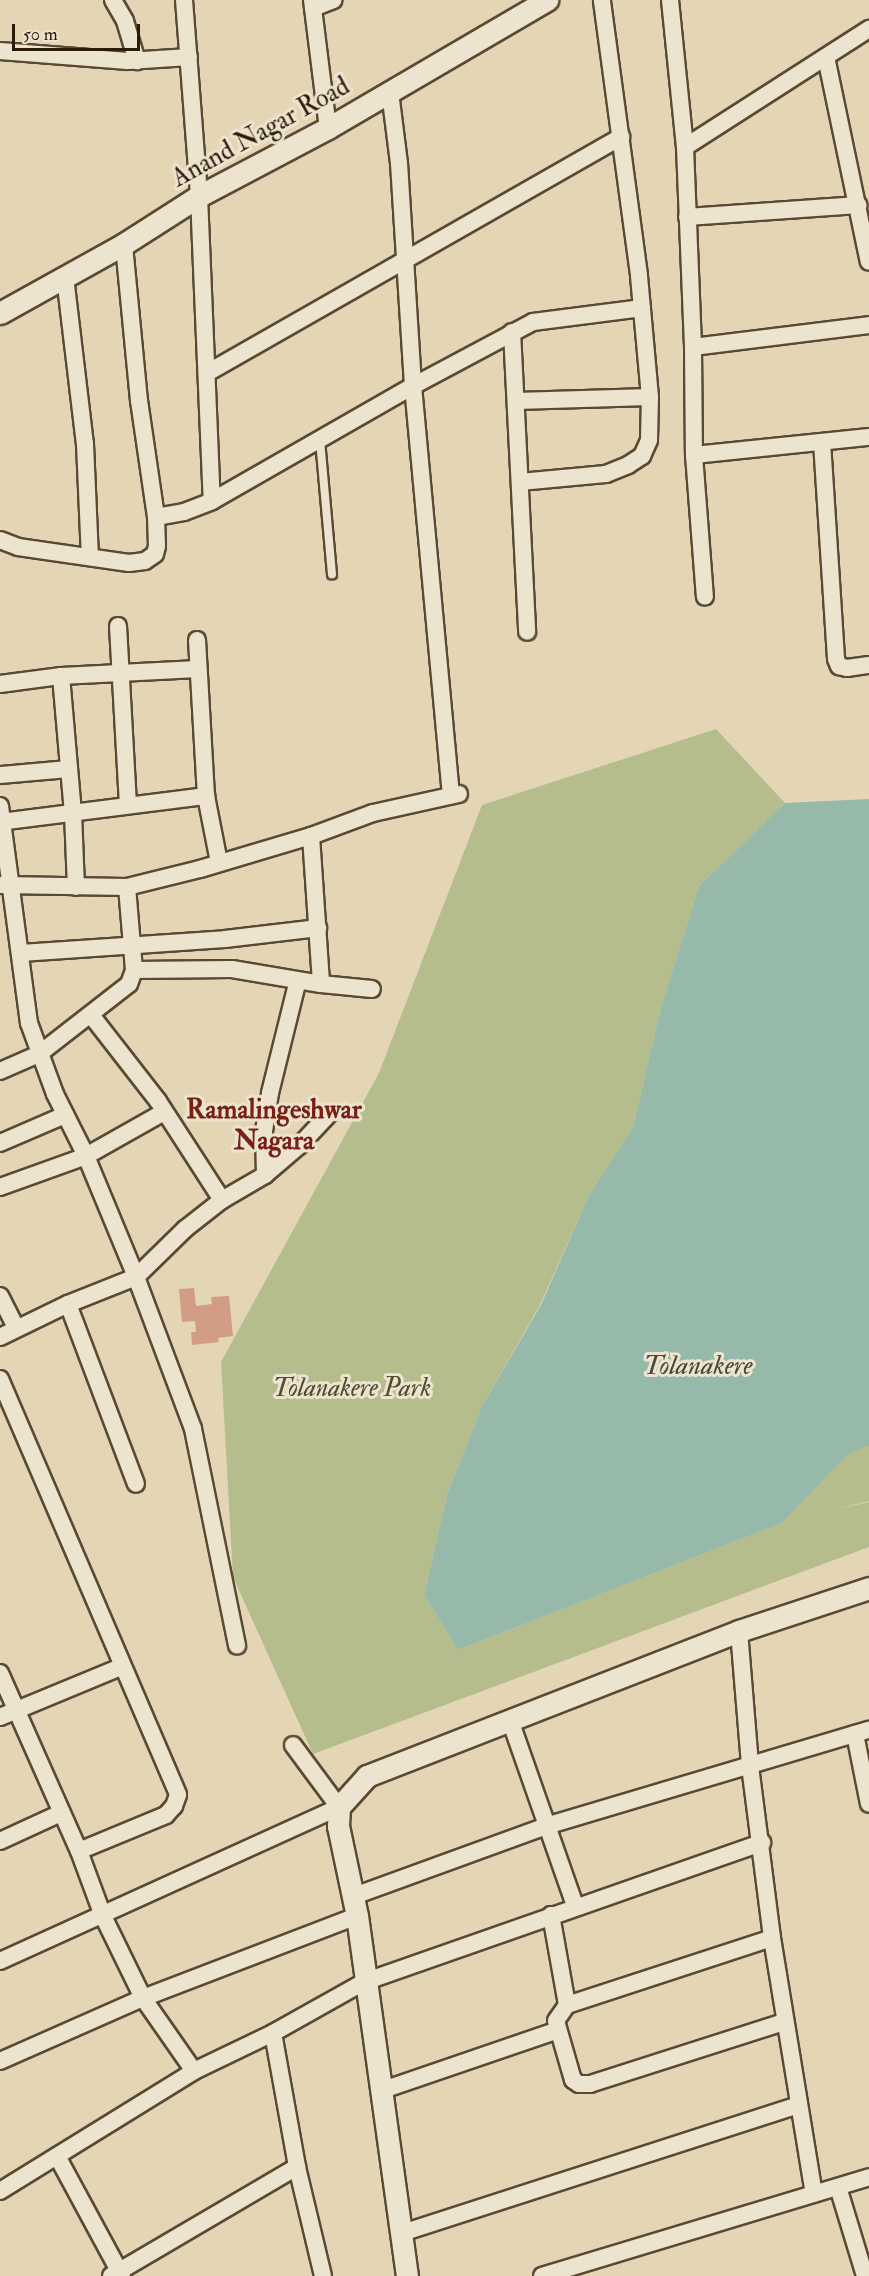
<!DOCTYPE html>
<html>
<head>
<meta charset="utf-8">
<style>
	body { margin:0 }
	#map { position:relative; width:869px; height:2276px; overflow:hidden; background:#e4d6b5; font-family:"IM FELL Double Pica",serif }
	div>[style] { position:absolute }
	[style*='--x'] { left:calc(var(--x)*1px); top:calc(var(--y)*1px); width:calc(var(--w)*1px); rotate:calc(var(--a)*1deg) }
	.green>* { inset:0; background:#b5bd8d }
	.water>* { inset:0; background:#96b9aa }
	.building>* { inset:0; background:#d19e85 }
	.roads { filter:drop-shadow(2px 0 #594935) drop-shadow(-2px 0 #594935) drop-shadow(0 2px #594935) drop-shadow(0 -2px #594935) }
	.service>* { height:8px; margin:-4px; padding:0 4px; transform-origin:4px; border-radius:4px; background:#ede4cf }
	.minor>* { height:16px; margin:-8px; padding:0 8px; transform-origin:8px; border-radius:8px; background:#ede4cf }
	.tertiary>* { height:21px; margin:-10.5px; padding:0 10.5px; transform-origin:10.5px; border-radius:10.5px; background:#ede4cf }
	span { translate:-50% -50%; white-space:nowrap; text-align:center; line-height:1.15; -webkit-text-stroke:6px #ede4cf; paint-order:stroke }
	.street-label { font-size:26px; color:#2b1a0a }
	.park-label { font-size:26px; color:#544b31; font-style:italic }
	.neighbourhood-label { font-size:27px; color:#7a1f14; font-weight:700 }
	.water-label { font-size:27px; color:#4b4a3a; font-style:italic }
	.scale { position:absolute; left:12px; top:24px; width:128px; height:27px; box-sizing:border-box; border:3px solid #2b1a0a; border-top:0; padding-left:8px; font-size:18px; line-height:21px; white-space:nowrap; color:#2b1a0a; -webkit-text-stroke:4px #ede4cf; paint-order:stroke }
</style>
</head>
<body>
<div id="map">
	<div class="green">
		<div style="clip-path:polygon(716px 729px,785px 803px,699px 886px,661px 1007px,633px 1127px,588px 1197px,540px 1305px,482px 1406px,447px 1495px,424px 1595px,458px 1650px,782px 1523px,848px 1453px,869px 1446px,869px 1501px,833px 1510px,869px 1502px,869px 1547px,313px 1754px,233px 1577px,221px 1362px,379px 1073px,482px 805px)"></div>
	</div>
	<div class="water">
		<div style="clip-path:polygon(869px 799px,869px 1446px,848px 1454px,782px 1523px,458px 1650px,424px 1595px,447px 1495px,482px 1406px,541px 1305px,588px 1197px,633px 1127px,661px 1007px,699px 886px,785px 803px)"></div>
	</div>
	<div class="building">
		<div style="clip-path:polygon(194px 1288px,196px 1306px,212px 1304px,211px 1297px,229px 1296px,233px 1336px,218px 1338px,219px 1342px,192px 1345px,191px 1332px,196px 1332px,195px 1321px,182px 1322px,179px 1289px)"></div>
	</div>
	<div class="roads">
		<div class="service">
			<div style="--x:320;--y:440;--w:135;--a:84.9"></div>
		</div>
		<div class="minor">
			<div style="--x:113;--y:0;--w:24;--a:60"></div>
			<div style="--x:125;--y:21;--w:42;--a:73.3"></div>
			<div style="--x:184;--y:0;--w:197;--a:85.6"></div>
			<div style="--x:199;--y:196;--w:305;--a:87.6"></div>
			<div style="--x:312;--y:0;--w:129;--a:82.9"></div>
			<div style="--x:670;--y:0;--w:148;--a:84.2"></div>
			<div style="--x:685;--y:147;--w:200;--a:87.7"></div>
			<div style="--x:693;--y:347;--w:108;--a:89.5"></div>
			<div style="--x:694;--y:455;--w:142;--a:85.6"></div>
			<div style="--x:313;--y:8;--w:22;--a:-21"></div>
			<div style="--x:0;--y:51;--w:128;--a:4.5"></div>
			<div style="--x:128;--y:61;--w:61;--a:-3.8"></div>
			<div style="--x:826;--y:57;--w:209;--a:78.2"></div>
			<div style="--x:390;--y:92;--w:72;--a:82.8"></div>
			<div style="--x:399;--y:163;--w:223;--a:86.4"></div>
			<div style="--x:413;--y:386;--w:411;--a:84.7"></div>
			<div style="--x:685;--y:147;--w:219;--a:-32.7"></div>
			<div style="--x:687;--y:217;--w:172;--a:-4"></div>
			<div style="--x:65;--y:277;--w:168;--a:83.2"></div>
			<div style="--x:85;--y:444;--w:113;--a:87.5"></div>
			<div style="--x:512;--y:332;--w:300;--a:87.1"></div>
			<div style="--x:693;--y:347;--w:177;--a:-7.1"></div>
			<div style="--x:207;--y:373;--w:477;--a:-29.7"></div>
			<div style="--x:516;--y:401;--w:134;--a:-1.7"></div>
			<div style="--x:822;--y:442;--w:217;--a:86.3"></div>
			<div style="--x:836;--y:659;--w:8;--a:67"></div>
			<div style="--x:839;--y:666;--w:8;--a:14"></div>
			<div style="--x:847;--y:668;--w:22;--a:-8"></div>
			<div style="--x:694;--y:455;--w:176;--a:-5.9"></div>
			<div style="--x:520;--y:482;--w:86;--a:-5.3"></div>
			<div style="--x:606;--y:474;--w:24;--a:-22"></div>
			<div style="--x:628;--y:465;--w:17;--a:-33"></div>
			<div style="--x:642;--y:456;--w:17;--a:-66"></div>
			<div style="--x:649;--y:440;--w:43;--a:-88.7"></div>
			<div style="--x:650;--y:397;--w:122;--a:-95.2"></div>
			<div style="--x:639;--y:275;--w:277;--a:-97.7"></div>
			<div style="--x:156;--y:517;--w:28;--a:-10"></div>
			<div style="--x:184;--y:512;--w:30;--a:-21"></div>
			<div style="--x:212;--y:501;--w:232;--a:-29.8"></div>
			<div style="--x:413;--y:386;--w:136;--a:-28.1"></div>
			<div style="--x:533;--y:322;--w:110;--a:-7.3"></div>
			<div style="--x:0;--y:540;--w:19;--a:21"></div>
			<div style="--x:18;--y:547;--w:112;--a:8.2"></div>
			<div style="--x:129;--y:563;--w:16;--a:-7"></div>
			<div style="--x:145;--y:561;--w:12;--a:-35"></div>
			<div style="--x:155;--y:554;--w:8;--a:-76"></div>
			<div style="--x:157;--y:546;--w:29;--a:-92"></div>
			<div style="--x:156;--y:517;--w:117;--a:-98.3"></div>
			<div style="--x:139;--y:401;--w:158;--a:-95.5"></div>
			<div style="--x:118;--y:626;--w:179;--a:86.8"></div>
			<div style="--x:197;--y:640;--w:156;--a:86.7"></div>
			<div style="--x:206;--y:796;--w:67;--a:78.9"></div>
			<div style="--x:61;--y:676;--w:138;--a:85"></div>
			<div style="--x:73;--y:813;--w:74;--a:87.7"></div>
			<div style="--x:0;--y:684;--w:62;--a:-7.5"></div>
			<div style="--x:61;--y:676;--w:137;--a:-2.9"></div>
			<div style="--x:0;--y:775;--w:69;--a:-5"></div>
			<div style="--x:0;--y:806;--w:219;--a:82.4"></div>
			<div style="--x:29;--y:1023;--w:76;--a:69.9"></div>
			<div style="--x:55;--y:1094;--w:69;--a:63.4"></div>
			<div style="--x:86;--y:1156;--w:131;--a:67.5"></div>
			<div style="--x:136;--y:1277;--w:162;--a:69.4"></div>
			<div style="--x:193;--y:1429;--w:221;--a:78.5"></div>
			<div style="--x:0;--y:822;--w:208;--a:-7.2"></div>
			<div style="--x:311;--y:836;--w:148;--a:86.1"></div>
			<div style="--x:1;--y:885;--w:126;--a:0.9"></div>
			<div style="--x:127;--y:887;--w:75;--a:-13.9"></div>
			<div style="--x:200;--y:869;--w:116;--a:-16.6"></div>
			<div style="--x:311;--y:836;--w:66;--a:-20.4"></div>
			<div style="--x:373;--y:813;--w:88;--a:-12.5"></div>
			<div style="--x:21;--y:953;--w:204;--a:-3.9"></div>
			<div style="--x:225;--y:939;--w:94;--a:-6.7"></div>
			<div style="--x:134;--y:970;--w:98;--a:-0.6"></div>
			<div style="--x:232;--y:969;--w:90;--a:9.6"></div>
			<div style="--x:321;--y:984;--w:51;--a:5.6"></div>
			<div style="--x:91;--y:1015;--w:109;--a:52.1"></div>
			<div style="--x:158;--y:1101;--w:118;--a:57.1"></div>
			<div style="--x:0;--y:1071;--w:43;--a:-23.6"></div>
			<div style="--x:39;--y:1054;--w:114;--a:-37.9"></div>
			<div style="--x:129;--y:984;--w:15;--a:-70"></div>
			<div style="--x:134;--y:970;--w:83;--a:-94.8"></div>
			<div style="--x:0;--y:1143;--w:71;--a:-23.3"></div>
			<div style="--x:265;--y:1175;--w:44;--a:-91.3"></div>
			<div style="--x:264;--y:1131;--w:38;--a:-81"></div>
			<div style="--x:270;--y:1093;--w:116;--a:-76.1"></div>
			<div style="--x:0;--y:1187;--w:91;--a:-19.8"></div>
			<div style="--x:86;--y:1156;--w:90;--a:-29.4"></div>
			<div style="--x:0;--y:1296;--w:36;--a:63"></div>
			<div style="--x:68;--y:1304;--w:192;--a:69.3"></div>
			<div style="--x:0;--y:1337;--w:76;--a:-25.9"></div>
			<div style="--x:68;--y:1304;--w:73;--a:-21.7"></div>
			<div style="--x:136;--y:1277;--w:69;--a:-44.4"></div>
			<div style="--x:185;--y:1229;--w:47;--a:-38.1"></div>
			<div style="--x:222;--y:1200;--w:50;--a:-30.2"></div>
			<div style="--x:265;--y:1175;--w:45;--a:-40.5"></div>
			<div style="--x:299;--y:1146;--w:45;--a:-46.8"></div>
			<div style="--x:0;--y:1379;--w:452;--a:66.8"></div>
			<div style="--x:178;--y:1795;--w:12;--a:110"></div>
			<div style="--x:174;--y:1806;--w:12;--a:132"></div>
			<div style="--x:166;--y:1815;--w:94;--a:157.5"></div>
			<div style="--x:739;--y:1631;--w:135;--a:85.3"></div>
			<div style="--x:750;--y:1766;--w:173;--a:82.7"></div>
			<div style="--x:772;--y:1938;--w:259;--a:80.7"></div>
			<div style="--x:0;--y:1673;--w:195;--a:66.1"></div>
			<div style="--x:79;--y:1851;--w:69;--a:69.7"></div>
			<div style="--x:103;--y:1916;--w:91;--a:64"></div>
			<div style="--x:143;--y:1998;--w:89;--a:55.1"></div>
			<div style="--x:0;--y:1717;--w:131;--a:-22.5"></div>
			<div style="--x:510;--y:1720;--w:197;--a:70.7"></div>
			<div style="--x:855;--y:1734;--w:71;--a:78.7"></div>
			<div style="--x:0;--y:1841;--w:67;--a:-24.7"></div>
			<div style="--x:354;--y:1896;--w:204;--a:-20"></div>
			<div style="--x:546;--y:1826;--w:337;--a:-16.6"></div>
			<div style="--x:551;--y:1915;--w:91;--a:79.9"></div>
			<div style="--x:772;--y:1938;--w:216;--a:161.9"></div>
			<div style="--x:567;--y:2005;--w:19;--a:125"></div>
			<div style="--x:556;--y:2021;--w:61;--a:73.9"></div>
			<div style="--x:573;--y:2080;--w:7;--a:34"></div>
			<div style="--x:579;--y:2084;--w:11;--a:0"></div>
			<div style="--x:590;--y:2084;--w:204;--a:-17.7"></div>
			<div style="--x:0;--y:1961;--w:372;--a:-24.4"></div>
			<div style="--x:339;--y:1807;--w:77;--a:-126.6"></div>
			<div style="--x:273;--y:2033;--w:136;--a:79.8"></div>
			<div style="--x:297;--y:2167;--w:112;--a:76.6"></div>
			<div style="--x:0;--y:2061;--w:156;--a:-23.8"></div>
			<div style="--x:143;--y:1998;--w:229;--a:-21"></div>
			<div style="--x:380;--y:2091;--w:188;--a:-18.9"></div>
			<div style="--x:57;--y:2156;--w:136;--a:61.6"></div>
			<div style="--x:838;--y:2187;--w:93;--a:73.1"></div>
			<div style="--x:0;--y:2191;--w:228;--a:-31.7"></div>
			<div style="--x:194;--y:2071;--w:88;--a:-25.7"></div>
			<div style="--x:273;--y:2033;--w:104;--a:-29.3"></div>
			<div style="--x:364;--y:1982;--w:422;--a:-19.3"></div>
			<div style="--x:402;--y:2233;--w:417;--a:-17.9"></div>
			<div style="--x:111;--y:2276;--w:216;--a:-30.4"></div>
			<div style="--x:542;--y:2276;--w:342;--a:-16.8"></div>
		</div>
		<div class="tertiary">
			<div style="--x:0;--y:313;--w:142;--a:-29.1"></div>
			<div style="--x:124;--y:244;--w:89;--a:-32.6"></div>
			<div style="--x:199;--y:196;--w:146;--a:-27.8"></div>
			<div style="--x:328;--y:128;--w:254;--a:-30.3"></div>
			<div style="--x:407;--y:2276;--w:363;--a:-97.9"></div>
			<div style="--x:357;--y:1916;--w:92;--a:-101.9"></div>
			<div style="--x:338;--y:1826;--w:19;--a:-87"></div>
			<div style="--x:339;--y:1807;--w:42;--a:-47.9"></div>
			<div style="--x:367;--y:1776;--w:399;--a:-21.3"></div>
			<div style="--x:739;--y:1631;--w:137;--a:-18.3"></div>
		</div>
	</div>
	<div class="street-label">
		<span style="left:261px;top:133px;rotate:-29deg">Anand Nagar Road</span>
	</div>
	<div class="park-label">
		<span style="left:352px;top:1389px">Tolanakere Park</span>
	</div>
	<div class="neighbourhood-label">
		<span style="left:274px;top:1125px">Ramalingeshwar<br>Nagara</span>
	</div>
	<div class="water-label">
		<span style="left:698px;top:1366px">Tolanakere</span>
	</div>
	<div class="scale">50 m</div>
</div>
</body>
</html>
